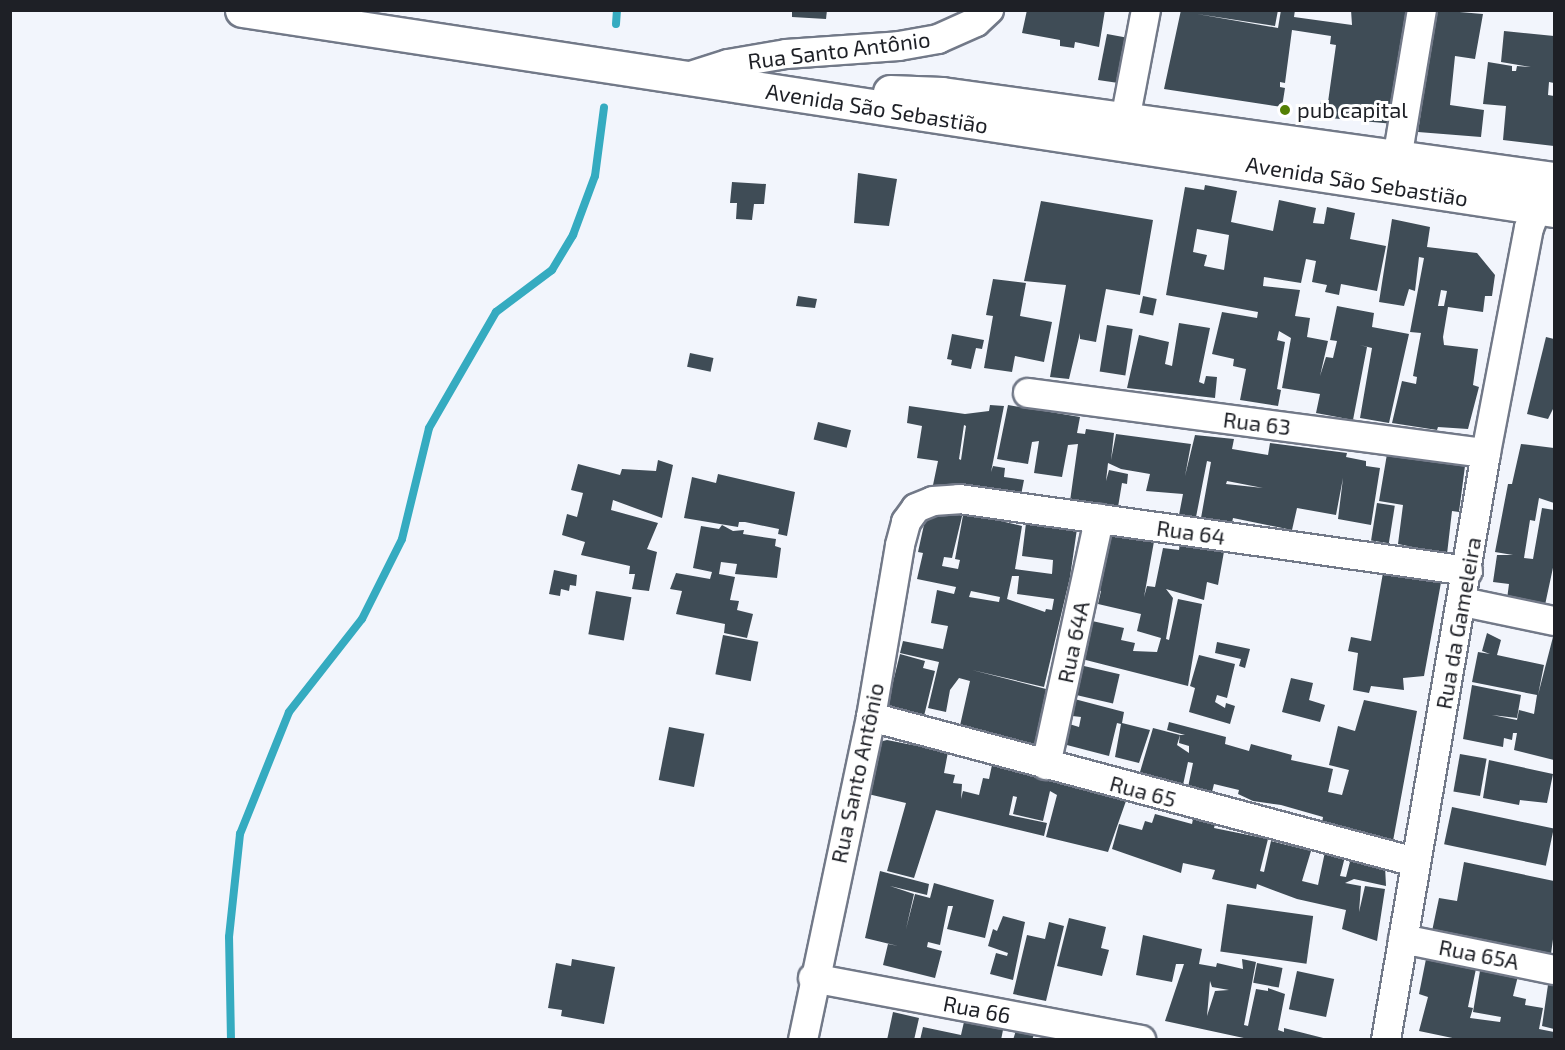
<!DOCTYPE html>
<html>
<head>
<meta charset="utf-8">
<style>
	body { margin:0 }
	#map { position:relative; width:1565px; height:1050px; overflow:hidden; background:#f2f5fc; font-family:"Exo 2",sans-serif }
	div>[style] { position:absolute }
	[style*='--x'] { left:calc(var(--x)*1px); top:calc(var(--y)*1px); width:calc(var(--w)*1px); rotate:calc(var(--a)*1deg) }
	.stream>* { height:8px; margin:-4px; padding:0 4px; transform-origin:4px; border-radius:4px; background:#35abc0 }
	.building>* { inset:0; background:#3f4c56; transform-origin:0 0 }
	.roads { filter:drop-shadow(2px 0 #727988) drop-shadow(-2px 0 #727988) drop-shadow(0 2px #727988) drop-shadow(0 -2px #727988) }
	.minor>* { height:28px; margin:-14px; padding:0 14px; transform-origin:14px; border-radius:14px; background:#fff }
	.major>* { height:33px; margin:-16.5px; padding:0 16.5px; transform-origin:16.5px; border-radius:16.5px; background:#fff }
	.dots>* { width:16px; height:16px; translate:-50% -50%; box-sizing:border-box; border:3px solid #fff; border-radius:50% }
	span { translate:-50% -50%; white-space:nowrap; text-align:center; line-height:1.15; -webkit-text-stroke:6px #fff; paint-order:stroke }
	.street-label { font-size:22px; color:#1e2026 }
	.poi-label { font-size:22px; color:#1e2026 }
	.left { translate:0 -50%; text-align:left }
	.frame { position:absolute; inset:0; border:12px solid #1e2026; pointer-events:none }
</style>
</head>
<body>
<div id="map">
	<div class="stream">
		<div style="--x:616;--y:24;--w:14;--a:-86"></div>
		<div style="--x:231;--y:1040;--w:103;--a:-91.1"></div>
		<div style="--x:229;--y:937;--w:104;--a:-83.9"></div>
		<div style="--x:240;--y:834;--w:131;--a:-68.1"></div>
		<div style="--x:289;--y:712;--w:118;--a:-51.9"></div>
		<div style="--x:362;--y:619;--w:89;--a:-63.4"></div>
		<div style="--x:402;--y:539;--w:114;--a:-76.3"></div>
		<div style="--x:429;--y:428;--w:134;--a:-60"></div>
		<div style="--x:496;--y:312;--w:70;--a:-36.9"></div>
		<div style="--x:552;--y:270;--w:41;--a:-59"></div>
		<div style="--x:573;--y:235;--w:63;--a:-69.6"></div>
		<div style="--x:595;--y:176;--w:69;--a:-82.5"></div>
	</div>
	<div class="building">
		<div style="clip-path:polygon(792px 10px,827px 10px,826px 19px,792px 17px)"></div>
		<div style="clip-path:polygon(1027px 10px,1105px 10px,1099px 47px,1075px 42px,1074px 48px,1060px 46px,1060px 40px,1022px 33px)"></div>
		<div style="clip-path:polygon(1181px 10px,1278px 10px,1275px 26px,1197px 14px,1278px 28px,1281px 10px,1295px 10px,1294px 17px,1352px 25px,1351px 10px,1410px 11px,1394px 124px,1319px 117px,1321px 101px,1328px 102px,1336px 45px,1330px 44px,1331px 36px,1292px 30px,1285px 83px,1280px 82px,1280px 87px,1285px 88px,1282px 107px,1164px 89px)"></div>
		<div style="clip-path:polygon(1436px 10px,1483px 14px,1475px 59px,1455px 56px,1450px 105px,1484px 110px,1481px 137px,1418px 132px)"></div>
		<div style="clip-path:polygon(1504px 31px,1554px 36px,1554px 83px,1549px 82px,1548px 95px,1554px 96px,1554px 146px,1503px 140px,1506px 106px,1483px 104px,1488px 62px,1512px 66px,1512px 71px,1516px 71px,1517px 66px,1531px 67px,1501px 62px)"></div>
		<div style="clip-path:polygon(1107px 34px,1134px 39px,1132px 85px,1098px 80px)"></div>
		<div style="clip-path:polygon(858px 173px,897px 179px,889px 226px,854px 223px)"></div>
		<div style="clip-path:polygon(732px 182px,766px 184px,764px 204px,754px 204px,752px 220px,736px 219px,737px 203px,730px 203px)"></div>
		<div style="clip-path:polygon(evenodd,1205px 185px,1237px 191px,1231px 222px,1273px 231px,1279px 200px,1316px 208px,1313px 223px,1324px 224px,1327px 207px,1355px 213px,1350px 239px,1386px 246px,1377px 291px,1341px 284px,1339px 295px,1325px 292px,1327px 285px,1312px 282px,1316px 261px,1306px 259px,1301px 283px,1264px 277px,1263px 286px,1300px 290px,1295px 316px,1310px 318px,1307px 337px,1328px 341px,1320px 376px,1326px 357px,1333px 358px,1337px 341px,1330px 340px,1337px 306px,1374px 313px,1372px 327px,1409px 334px,1389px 423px,1360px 418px,1372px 348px,1360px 345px,1367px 347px,1353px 420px,1332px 416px,1316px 413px,1320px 394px,1282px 388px,1291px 338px,1279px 331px,1277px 340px,1285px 342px,1277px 389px,1281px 390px,1278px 406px,1240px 400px,1246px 369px,1233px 366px,1234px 359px,1212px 354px,1222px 312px,1257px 318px,1258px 312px,1166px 295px,1185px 187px,1204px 190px,1205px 185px,1197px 229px,1229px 235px,1224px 270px,1204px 266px,1207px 255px,1193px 252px,1197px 229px)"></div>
		<div style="clip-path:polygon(1041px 201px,1153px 220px,1140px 295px,1106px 289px,1096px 342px,1080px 339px,1080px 333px,1069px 379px,1050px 377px,1066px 285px,1024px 281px)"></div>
		<div style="clip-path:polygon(evenodd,1392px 219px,1430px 227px,1427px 247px,1477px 253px,1495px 275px,1492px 296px,1485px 296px,1483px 312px,1448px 307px,1443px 337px,1444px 345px,1478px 349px,1473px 385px,1479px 387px,1468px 429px,1438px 427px,1437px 430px,1392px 423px,1402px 381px,1416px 384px,1417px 377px,1413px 376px,1421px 333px,1410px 332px,1424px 258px,1419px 257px,1415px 291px,1409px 289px,1404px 306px,1379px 302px,1392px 219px,1441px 290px,1447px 291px,1444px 306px,1438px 306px,1441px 290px)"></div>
		<div style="clip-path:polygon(993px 279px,1026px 283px,1020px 316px,1052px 322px,1044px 362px,1015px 356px,1012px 372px,984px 368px,993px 316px,986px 315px)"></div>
		<div style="clip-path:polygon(798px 296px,817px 299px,815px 308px,796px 306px)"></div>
		<div style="left:1143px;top:296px;width:14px;height:17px;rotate:12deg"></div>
		<div style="clip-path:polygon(1179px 323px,1210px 328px,1199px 382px,1204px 384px,1206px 376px,1217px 377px,1215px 398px,1127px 388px,1139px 335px,1169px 342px,1165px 364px,1172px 366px)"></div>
		<div style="left:1107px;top:325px;width:26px;height:47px;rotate:9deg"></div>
		<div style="clip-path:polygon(952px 334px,984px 340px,982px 349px,976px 348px,971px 369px,951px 365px,952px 360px,947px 359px)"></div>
		<div style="clip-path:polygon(1546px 337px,1554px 339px,1554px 407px,1548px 419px,1527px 414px)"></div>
		<div style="left:690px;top:353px;width:24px;height:14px;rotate:12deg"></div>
		<div style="clip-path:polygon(evenodd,990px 405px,1004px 406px,991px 472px,993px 466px,1005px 468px,1004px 477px,1024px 480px,1021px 495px,933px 485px,938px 461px,917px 458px,922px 426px,907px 423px,909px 406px,965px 414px,989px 411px,990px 405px,964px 425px,966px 426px,961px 460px,959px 459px,964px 425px)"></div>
		<div style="clip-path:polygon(evenodd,1008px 405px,1080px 417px,1077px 433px,1085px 434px,1086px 429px,1114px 433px,1111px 460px,1116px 434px,1191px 444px,1185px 476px,1195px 435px,1234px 439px,1232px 449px,1268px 455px,1270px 443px,1347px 453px,1346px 457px,1366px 461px,1366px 466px,1380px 468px,1371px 525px,1338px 519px,1343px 478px,1336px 515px,1297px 508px,1292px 530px,1233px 518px,1232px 523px,1201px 518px,1211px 462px,1207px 461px,1196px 517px,1179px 515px,1183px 494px,1146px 491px,1150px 474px,1121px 469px,1108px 463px,1106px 481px,1109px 470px,1128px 474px,1127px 484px,1122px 483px,1118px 507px,1070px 501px,1078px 444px,1068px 445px,1062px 477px,1034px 473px,1039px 441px,1032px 442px,1028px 464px,997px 459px,1008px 405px,1227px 481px,1263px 488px,1226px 484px,1227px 481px)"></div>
		<div style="left:818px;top:422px;width:34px;height:18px;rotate:14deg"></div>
		<div style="clip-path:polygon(1521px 444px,1554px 448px,1554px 503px,1539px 498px,1535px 521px,1530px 520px,1524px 558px,1533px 559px,1542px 508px,1554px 510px,1554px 563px,1545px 605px,1507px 599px,1509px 584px,1493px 582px,1497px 555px,1513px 555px,1495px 552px,1508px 484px,1512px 484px)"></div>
		<div style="clip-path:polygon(1387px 454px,1465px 466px,1459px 512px,1452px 511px,1447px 554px,1398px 544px,1403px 505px,1379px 501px)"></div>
		<div style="clip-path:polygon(658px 460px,673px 465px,662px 518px,613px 500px,611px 510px,658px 523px,647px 549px,657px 552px,649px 591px,632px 589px,635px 574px,629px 574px,630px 566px,581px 555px,585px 542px,562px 535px,567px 514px,577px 517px,583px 493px,571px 490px,578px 464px,620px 475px,622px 469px,656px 471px)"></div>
		<div style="clip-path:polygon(718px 474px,795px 492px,787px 536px,778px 534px,779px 529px,745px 522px,739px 522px,738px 527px,684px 518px,692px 477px,716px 483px)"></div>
		<div style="left:1377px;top:503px;width:18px;height:38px;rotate:9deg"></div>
		<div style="clip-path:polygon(evenodd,948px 510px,963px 512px,952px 558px,944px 557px,942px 566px,958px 569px,960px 560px,955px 559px,964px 510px,992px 514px,992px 519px,1022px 526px,1015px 569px,1052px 574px,1053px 560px,1022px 556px,1026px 523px,1078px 522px,1070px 577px,1044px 687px,972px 670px,1046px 689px,1035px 747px,959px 730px,970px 681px,959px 678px,950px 690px,946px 712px,928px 708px,939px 662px,900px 653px,903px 641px,943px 649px,948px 626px,931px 623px,937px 590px,954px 594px,956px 587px,917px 579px,923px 553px,918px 552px,927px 511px,948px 516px,948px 510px,1012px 576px,1019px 576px,1017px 594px,1054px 599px,1052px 610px,1046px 609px,1045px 612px,1007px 599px,1012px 576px,948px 510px,971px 591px,1000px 597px,999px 602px,969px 597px,971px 591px)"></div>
		<div style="clip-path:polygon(722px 525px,733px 531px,744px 530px,743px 534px,776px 539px,775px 546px,781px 548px,777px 578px,735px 574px,737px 564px,721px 562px,719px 574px,735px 577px,730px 600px,739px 601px,737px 610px,753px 614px,747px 638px,724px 633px,725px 624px,676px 614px,682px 591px,670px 589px,676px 573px,710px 579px,712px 572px,693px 568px,701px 526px,719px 529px)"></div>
		<div style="clip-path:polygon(1112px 530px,1155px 536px,1144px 597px,1147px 586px,1155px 587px,1163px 548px,1179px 550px,1180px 543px,1225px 546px,1218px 585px,1207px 582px,1204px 600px,1166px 589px,1173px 598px,1166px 639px,1169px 640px,1178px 599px,1202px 604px,1188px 686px,1074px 657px,1083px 619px,1124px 628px,1121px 640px,1135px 643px,1133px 651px,1157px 652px,1161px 638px,1137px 631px,1141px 614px,1098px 604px,1101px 591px,1087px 587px,1096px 541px,1109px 544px)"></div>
		<div style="clip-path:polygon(1384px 567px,1442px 577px,1424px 676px,1403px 678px,1404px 690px,1371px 686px,1369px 693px,1353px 690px,1358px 653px,1348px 651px,1351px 637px,1371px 641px)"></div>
		<div style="clip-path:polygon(554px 570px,577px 575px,576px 586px,570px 585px,569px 591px,561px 589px,560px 596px,549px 594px)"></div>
		<div style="left:596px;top:591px;width:36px;height:44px;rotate:10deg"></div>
		<div style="clip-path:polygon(1487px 633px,1501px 640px,1497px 655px,1544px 665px,1538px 695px,1554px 633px,1554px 760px,1514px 750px,1517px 733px,1513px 733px,1512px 740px,1504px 738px,1503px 747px,1463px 739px,1472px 685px,1521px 695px,1517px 718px,1492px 715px,1517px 720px,1519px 710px,1534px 714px,1537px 695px,1472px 682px,1478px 652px,1490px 654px,1482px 651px)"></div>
		<div style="left:723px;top:635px;width:36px;height:40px;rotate:11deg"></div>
		<div style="clip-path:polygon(1217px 642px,1250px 649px,1245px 668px,1239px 666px,1241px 659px,1215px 653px)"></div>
		<div style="clip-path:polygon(900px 654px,925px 661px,923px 668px,935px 671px,923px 720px,886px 710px)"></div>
		<div style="clip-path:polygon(1199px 655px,1235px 664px,1227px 698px,1217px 695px,1215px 702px,1225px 708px,1226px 703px,1235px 706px,1230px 724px,1189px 712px,1195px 688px,1190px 686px)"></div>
		<div style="left:1071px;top:663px;width:50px;height:30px;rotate:13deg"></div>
		<div style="clip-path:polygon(1291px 678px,1313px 683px,1309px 700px,1325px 705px,1320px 722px,1282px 712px)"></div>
		<div style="clip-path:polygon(1063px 696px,1124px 712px,1122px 723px,1150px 730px,1139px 763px,1115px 757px,1121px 724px,1117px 723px,1109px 756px,1063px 744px,1066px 723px,1079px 727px,1081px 717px,1064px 715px)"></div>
		<div style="clip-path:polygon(1364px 700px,1417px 711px,1393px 841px,1322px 823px,1323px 817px,1281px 805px,1253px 801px,1238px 794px,1239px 790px,1214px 784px,1212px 792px,1188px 787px,1193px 763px,1188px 762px,1183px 785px,1140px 772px,1153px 728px,1180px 735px,1177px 745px,1189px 753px,1189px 746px,1179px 743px,1180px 735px,1185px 735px,1167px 730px,1169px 722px,1226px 737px,1225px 744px,1249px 751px,1251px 744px,1292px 755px,1291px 760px,1333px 769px,1328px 792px,1342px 795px,1349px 770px,1329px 765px,1338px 726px,1355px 731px)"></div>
		<div style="left:669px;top:727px;width:36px;height:54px;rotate:11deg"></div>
		<div style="clip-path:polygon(887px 740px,948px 752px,944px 773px,955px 775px,953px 783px,962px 784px,961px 799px,963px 791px,979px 795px,983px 778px,989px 779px,992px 765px,1098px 789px,1097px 794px,1126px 801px,1108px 852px,1046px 837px,1057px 795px,1050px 791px,1043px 821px,1013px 814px,1017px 797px,1013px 796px,1009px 815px,1047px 823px,1044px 836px,936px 810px,914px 878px,887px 871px,906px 803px,868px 794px,879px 742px)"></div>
		<div style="left:1460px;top:754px;width:27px;height:38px;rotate:10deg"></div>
		<div style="clip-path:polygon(1489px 760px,1553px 774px,1547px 803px,1520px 800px,1519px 805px,1483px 798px)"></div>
		<div style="left:1452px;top:807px;width:104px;height:38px;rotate:12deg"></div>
		<div style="clip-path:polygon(1155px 814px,1192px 824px,1194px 814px,1216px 820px,1214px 828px,1268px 839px,1260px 871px,1264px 872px,1271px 841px,1311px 851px,1302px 881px,1318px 885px,1326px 847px,1346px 853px,1340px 876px,1346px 877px,1352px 854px,1385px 866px,1386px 886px,1354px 879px,1345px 883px,1361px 886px,1359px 912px,1365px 886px,1385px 889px,1377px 941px,1342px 929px,1346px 910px,1297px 899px,1257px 884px,1256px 889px,1212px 879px,1215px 870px,1183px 863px,1181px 873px,1112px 849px,1119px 824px,1142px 830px,1145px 821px,1152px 823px)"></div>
		<div style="clip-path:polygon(1464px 862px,1554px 881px,1554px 932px,1550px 961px,1477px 939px,1476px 946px,1431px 936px,1439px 898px,1457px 901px)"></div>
		<div style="clip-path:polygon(880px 871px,929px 884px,927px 895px,890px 886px,914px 894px,906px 929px,915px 894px,930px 898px,934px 883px,994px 900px,985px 938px,947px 929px,953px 906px,948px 906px,940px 945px,928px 942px,927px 947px,942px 951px,935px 978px,883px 965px,888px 944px,898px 946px,865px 938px)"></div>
		<div style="left:1227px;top:904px;width:87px;height:48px;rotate:8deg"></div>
		<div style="clip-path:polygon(1003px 916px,1025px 922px,1013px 980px,990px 974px,996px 953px,1007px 956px,1008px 953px,988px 946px,993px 929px,997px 931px)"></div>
		<div style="clip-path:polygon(1069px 918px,1106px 927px,1101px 948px,1109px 950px,1102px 976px,1057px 966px)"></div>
		<div style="clip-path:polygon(1049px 922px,1064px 926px,1046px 1001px,1013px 994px,1027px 935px,1045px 939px)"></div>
		<div style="clip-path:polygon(evenodd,1143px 935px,1202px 949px,1199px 964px,1216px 967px,1217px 963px,1243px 969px,1242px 959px,1256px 962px,1244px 1025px,1248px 1026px,1256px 989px,1268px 991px,1268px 988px,1285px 994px,1278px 1030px,1284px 1032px,1284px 1028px,1331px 1040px,1253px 1040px,1165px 1021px,1184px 964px,1176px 964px,1172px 982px,1136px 975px,1143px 935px,1210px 981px,1212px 987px,1229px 990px,1215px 991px,1207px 1016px,1210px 981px)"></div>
		<div style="clip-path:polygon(1427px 954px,1477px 964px,1468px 1007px,1473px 1008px,1470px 1018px,1500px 1022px,1501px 1017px,1473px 1012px,1481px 965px,1519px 972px,1513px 996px,1526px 999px,1525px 1005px,1543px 1008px,1539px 1029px,1554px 1032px,1554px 1040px,1462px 1040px,1419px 1031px,1428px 997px,1419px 994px)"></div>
		<div style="clip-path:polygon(572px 959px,615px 967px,604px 1024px,561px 1016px,562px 1010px,548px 1008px,556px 963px,571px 966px)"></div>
		<div style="left:1257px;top:963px;width:26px;height:20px;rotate:11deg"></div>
		<div style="left:1297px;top:971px;width:38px;height:39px;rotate:12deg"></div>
		<div style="clip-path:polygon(1549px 978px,1554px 979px,1554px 1029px,1542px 1026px)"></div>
		<div style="clip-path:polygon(893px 1012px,919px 1018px,914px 1040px,887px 1040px)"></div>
		<div style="clip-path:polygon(966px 1013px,1005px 1020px,1001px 1040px,920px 1040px,923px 1027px,961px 1035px)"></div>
		<div style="clip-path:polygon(1017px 1027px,1035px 1032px,1032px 1040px,1013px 1040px)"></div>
	</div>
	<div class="roads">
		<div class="minor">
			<div style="--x:684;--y:78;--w:46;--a:-17.7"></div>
			<div style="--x:728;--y:64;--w:59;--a:-9.8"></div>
			<div style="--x:786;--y:54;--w:113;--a:-4"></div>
			<div style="--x:899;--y:46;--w:40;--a:-10"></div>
			<div style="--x:938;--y:39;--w:42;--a:-24.1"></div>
			<div style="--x:976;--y:22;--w:18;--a:-43"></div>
			<div style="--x:1125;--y:120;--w:112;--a:-79.2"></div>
			<div style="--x:1397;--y:159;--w:151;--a:-80.5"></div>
			<div style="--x:1028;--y:393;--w:462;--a:7.5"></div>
			<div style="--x:1463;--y:602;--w:93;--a:11.8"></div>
			<div style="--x:871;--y:717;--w:563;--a:14.92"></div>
			<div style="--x:1046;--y:765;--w:252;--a:-77.8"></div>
			<div style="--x:1403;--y:939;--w:154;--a:11.6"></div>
			<div style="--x:813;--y:978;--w:334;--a:10.7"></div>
			<div style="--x:803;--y:1040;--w:330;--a:-78.1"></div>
			<div style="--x:871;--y:717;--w:174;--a:-80.4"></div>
			<div style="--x:900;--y:545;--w:24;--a:-75"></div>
			<div style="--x:906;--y:522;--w:17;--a:-54"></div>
			<div style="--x:916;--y:508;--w:18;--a:-22"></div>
			<div style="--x:933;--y:501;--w:26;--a:-4"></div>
			<div style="--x:959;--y:499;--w:514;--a:8.05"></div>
			<div style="--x:1386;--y:1040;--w:595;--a:-80.33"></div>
			<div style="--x:1486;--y:453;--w:229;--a:-79.2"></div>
			<div style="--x:1529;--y:228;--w:43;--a:-68.2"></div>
		</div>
		<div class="major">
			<div style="--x:242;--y:10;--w:1327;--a:8.67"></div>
			<div style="--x:890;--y:92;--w:52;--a:2.2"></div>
			<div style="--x:942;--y:94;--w:618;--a:7.91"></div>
		</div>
	</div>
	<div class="dots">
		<div style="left:1285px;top:110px;background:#537f04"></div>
	</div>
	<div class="street-label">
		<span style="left:839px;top:50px;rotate:-7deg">Rua Santo Antônio</span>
		<span style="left:877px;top:108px;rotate:9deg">Avenida São Sebastião</span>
		<span style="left:1357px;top:181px;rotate:9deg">Avenida São Sebastião</span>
		<span style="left:1257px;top:423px;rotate:7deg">Rua 63</span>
		<span style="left:1191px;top:532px;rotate:8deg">Rua 64</span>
		<span style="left:1458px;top:623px;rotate:-80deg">Rua da Gameleira</span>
		<span style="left:1073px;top:642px;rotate:-78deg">Rua 64A</span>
		<span style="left:857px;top:773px;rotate:-78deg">Rua Santo Antônio</span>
		<span style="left:1143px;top:791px;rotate:15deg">Rua 65</span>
		<span style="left:1479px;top:954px;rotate:11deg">Rua 65A</span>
		<span style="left:977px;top:1009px;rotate:11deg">Rua 66</span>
	</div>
	<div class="poi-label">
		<span class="left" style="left:1297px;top:110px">pub capital</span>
	</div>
	<div class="frame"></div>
</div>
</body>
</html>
